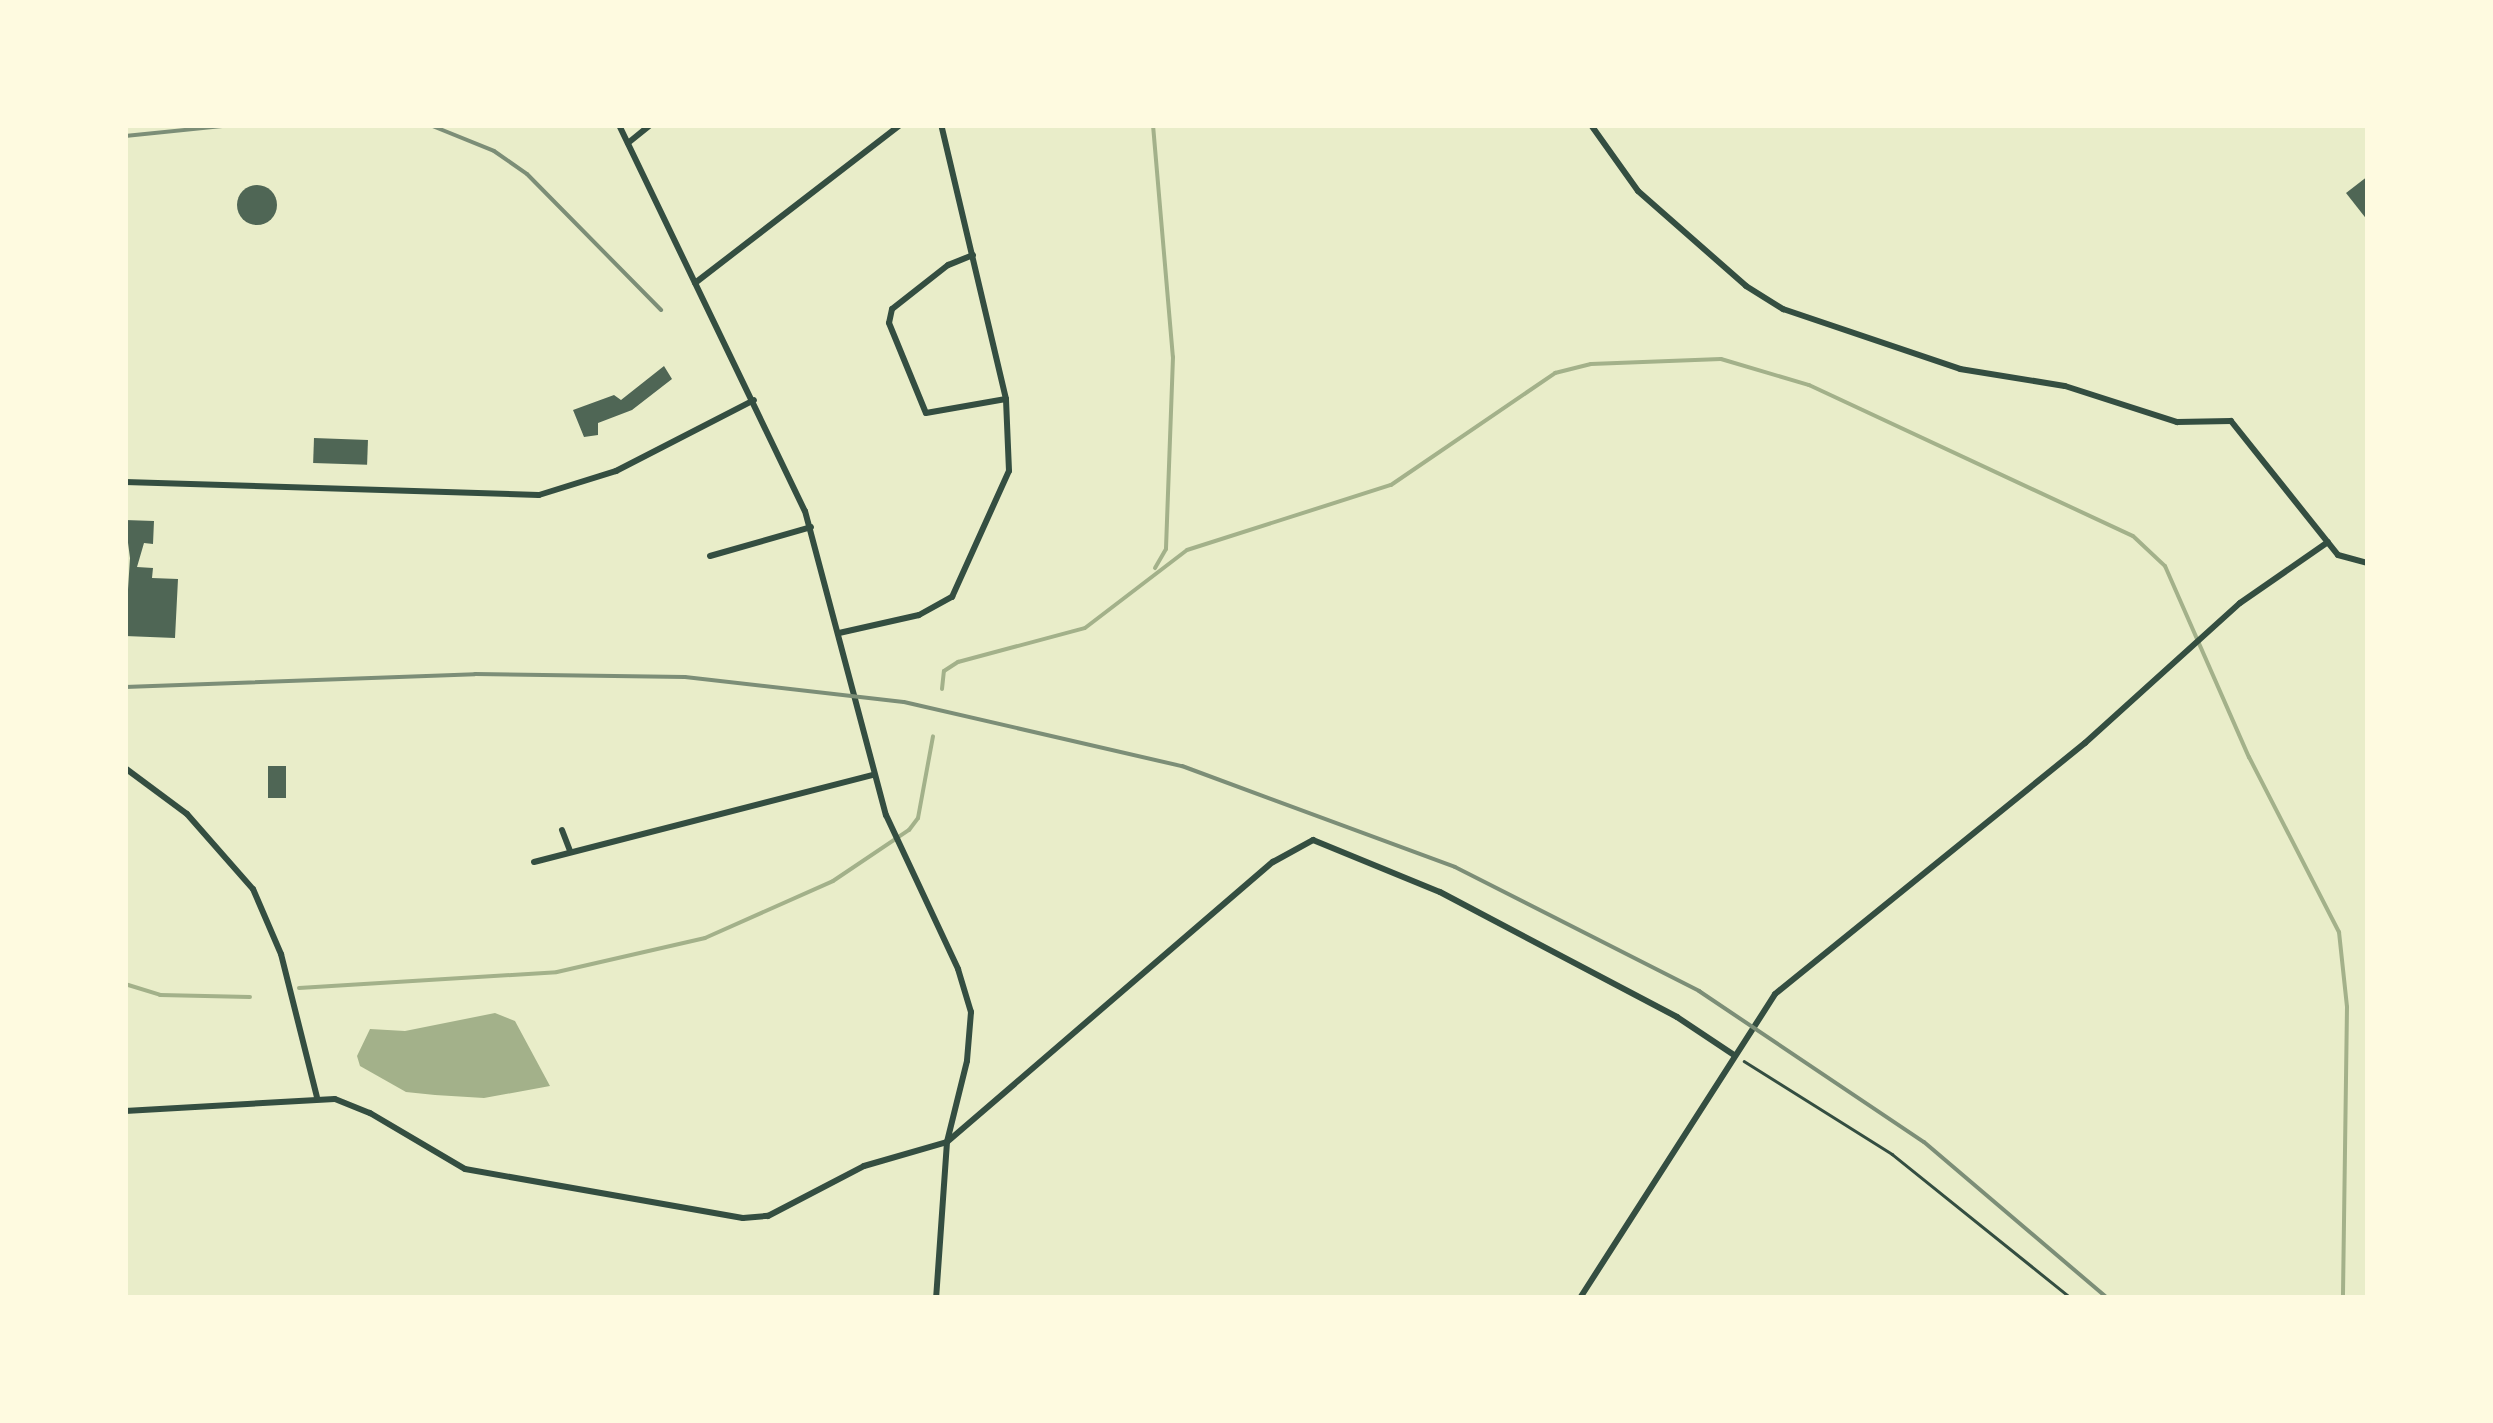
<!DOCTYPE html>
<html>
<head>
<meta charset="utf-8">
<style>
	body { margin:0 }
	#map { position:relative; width:2493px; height:1423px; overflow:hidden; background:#e9edc9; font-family:"Space Grotesk",sans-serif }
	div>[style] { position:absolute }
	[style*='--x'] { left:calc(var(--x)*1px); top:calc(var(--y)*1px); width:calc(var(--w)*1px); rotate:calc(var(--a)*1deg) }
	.water>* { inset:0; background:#a3b18a }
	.stream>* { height:4px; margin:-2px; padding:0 2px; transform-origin:2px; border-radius:2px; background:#a3b18a }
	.building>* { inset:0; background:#4f6655; transform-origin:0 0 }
	.round { border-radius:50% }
	.path>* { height:2.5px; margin:-1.25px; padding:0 1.25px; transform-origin:1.25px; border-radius:1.25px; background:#344e41 }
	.minor>* { height:6px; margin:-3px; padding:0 3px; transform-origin:3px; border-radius:3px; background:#344e41 }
	.rail>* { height:4px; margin:-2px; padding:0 2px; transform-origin:2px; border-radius:2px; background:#7c8e77 }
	span { translate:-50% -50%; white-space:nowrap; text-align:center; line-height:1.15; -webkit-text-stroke:8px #fefae0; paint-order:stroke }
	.frame { position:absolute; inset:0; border:128px solid #fefae0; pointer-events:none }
</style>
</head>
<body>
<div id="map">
	<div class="water">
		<div style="clip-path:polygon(495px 1013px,515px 1021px,550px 1086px,484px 1098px,435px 1095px,406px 1092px,360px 1066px,357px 1056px,370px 1029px,405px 1031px)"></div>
	</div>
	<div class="stream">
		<div style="--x:1153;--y:125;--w:233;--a:85.1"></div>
		<div style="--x:1173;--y:357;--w:192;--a:92.1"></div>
		<div style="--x:1166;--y:549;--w:22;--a:120"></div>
		<div style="--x:942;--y:689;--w:18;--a:-84"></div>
		<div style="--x:944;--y:671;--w:17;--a:-33"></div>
		<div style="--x:958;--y:662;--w:131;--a:-15"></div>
		<div style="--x:1085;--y:628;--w:128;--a:-37.4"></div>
		<div style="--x:1187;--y:550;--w:214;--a:-17.7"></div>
		<div style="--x:1391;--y:485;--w:199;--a:-34.3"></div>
		<div style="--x:1555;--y:373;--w:37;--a:-14"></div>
		<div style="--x:1591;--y:364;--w:130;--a:-2.2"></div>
		<div style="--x:1721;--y:359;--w:92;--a:16.5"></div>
		<div style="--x:1809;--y:385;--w:357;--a:25"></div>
		<div style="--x:2133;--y:536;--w:44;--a:43.2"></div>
		<div style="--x:2165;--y:566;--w:209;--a:66.3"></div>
		<div style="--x:2249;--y:757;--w:197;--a:62.8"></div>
		<div style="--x:2339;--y:932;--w:75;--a:83.9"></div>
		<div style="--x:2347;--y:1007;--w:291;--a:90.8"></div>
		<div style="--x:125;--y:984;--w:37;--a:17"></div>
		<div style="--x:160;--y:995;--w:90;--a:1.3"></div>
		<div style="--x:299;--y:988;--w:258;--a:-3.5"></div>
		<div style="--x:557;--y:972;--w:152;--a:-12.9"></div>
		<div style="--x:705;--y:938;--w:140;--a:-24"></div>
		<div style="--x:833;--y:881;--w:92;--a:-33.9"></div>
		<div style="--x:909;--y:830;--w:15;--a:-53"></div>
		<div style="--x:918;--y:818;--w:83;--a:-79.6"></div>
	</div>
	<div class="building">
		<div style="clip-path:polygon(2368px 176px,2368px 221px,2346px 193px)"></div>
		<div class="round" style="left:237px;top:185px;width:40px;height:40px"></div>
		<div style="clip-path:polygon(664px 366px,672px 379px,632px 410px,598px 423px,598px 435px,584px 437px,573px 410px,614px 395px,621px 400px)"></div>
		<div style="left:314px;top:438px;width:54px;height:25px;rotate:2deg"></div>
		<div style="clip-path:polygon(125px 520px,154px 521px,153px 544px,144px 543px,137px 567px,153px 568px,152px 578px,178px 579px,175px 638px,125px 636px,130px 558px)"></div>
		<div style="left:268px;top:766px;width:18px;height:32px"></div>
	</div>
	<div class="path">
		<div style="--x:1744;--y:1061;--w:175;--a:32.1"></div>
		<div style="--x:1892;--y:1154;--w:230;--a:38.8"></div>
	</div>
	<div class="minor">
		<div style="--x:619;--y:125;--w:428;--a:64.3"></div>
		<div style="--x:805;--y:511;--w:315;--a:75.1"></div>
		<div style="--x:886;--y:815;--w:170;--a:64.9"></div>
		<div style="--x:958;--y:969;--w:45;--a:73.2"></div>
		<div style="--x:971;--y:1012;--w:49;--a:94.7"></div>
		<div style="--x:967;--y:1061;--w:83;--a:103.9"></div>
		<div style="--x:947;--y:1142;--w:156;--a:94"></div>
		<div style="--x:1591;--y:125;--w:81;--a:54.5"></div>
		<div style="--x:1638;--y:191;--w:144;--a:41.3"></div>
		<div style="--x:1746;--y:286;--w:44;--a:31.9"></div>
		<div style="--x:1783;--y:309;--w:187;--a:18.7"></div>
		<div style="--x:1960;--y:369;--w:106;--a:9.2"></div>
		<div style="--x:2065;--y:386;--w:118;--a:17.8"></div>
		<div style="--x:2177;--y:422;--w:54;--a:-1.1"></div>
		<div style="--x:2231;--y:421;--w:171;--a:51.4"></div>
		<div style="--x:2338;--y:555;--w:31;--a:15"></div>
		<div style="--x:628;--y:143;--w:28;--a:-39"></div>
		<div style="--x:973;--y:255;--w:27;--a:158"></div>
		<div style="--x:948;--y:265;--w:71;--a:141.8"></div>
		<div style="--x:892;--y:309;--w:14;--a:102"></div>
		<div style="--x:889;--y:323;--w:97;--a:67.7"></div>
		<div style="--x:926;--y:413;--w:81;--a:-9.9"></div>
		<div style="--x:695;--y:283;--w:259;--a:-37.6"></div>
		<div style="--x:125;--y:482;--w:414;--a:1.8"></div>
		<div style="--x:539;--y:495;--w:81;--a:-17.3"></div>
		<div style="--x:616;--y:471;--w:155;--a:-27.2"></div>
		<div style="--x:710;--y:556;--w:105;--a:-16"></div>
		<div style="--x:839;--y:633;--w:82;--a:-12.7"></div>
		<div style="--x:919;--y:615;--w:38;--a:-29"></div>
		<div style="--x:952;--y:597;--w:138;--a:-65.7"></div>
		<div style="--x:1009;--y:471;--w:72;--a:-92.4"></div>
		<div style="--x:1006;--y:399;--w:282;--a:-103.3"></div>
		<div style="--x:125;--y:768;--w:77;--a:36.6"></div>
		<div style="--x:187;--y:814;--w:100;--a:48.7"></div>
		<div style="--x:253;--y:889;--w:71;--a:66.7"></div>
		<div style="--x:281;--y:954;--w:147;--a:75.9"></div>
		<div style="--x:562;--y:830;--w:22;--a:69"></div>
		<div style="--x:534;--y:862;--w:351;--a:-14.4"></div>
		<div style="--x:125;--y:1111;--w:210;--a:-3.3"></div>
		<div style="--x:335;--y:1099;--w:38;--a:22"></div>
		<div style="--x:370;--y:1113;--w:110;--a:30.5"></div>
		<div style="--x:465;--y:1169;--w:282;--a:10"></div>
		<div style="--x:743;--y:1218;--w:25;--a:-5"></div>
		<div style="--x:768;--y:1216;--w:108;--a:-27.5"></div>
		<div style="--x:864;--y:1166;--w:86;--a:-16.1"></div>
		<div style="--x:947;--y:1142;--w:430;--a:-40.7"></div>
		<div style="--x:1273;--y:862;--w:46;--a:-28.8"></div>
		<div style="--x:1313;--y:840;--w:137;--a:22.3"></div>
		<div style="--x:1440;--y:892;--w:268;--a:27.8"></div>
		<div style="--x:1677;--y:1017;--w:69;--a:33.7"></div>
		<div style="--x:1580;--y:1298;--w:361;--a:-57.3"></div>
		<div style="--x:1775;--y:994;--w:399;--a:-39"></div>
		<div style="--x:2085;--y:743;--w:209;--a:-42.1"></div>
		<div style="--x:2240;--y:603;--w:107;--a:-34.7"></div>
	</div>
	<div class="rail">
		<div style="--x:430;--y:125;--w:69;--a:22.1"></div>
		<div style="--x:494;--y:151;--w:40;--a:34.9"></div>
		<div style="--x:527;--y:174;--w:191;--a:45.4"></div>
		<div style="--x:125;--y:136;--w:110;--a:-5.8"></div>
		<div style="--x:125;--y:687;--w:350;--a:-2.1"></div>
		<div style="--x:475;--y:674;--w:210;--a:0.8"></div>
		<div style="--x:685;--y:677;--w:220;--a:6.5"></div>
		<div style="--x:904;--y:702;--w:285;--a:13"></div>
		<div style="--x:1182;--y:766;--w:291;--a:20.3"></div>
		<div style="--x:1455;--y:867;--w:274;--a:26.9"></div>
		<div style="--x:1699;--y:991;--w:271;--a:33.9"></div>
		<div style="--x:1924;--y:1142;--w:240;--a:40.4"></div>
	</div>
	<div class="frame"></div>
</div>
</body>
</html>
